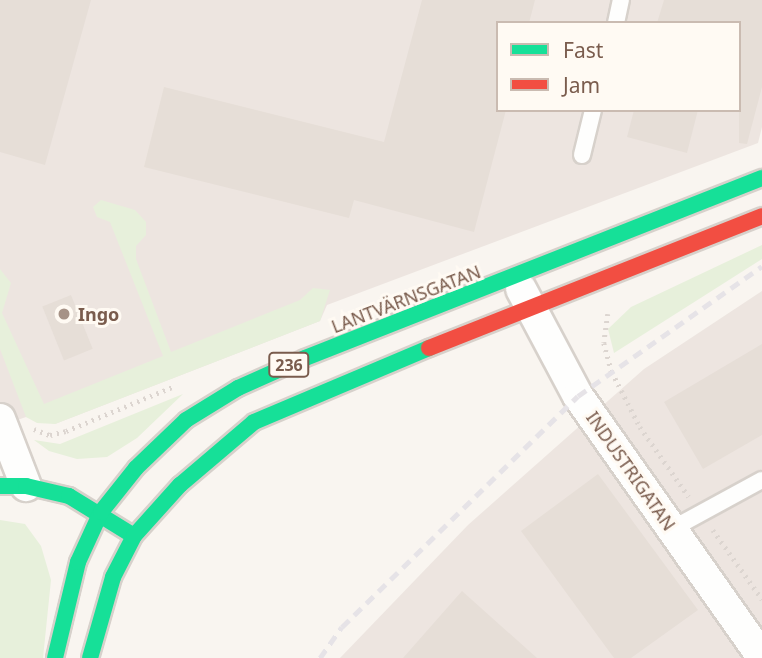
<!DOCTYPE html>
<html>
<head>
<meta charset="utf-8">
<style>
	body { margin:0 }
	#map { position:relative; width:762px; height:658px; overflow:hidden; background:#f9f5f0; font-family:"Noto Sans",sans-serif }
	div>[style] { position:absolute }
	[style*='--x'] { left:calc(var(--x)*1px); top:calc(var(--y)*1px); width:calc(var(--w)*1px); rotate:calc(var(--a)*1deg) }
	.industrial>* { inset:0; background:#ede5e0 }
	.green>* { inset:0; background:#e7f0db }
	.building>* { inset:0; background:#e6ded7; transform-origin:0 0 }
	.path>* { height:4.5px; margin-top:-2.25px; transform-origin:0; background:repeating-linear-gradient(90deg,#dcd5d0 0 2px,transparent 0 7px) }
	.roads { filter:drop-shadow(2px 0 #d7d1cb) drop-shadow(-2px 0 #d7d1cb) drop-shadow(0 2px #d7d1cb) drop-shadow(0 -2px #d7d1cb) }
	.lane>* { height:16px; margin:-8px; padding:0 8px; transform-origin:8px; border-radius:8px; background:#fefefd }
	.street>* { height:30px; margin:-15px; padding:0 15px; transform-origin:15px; border-radius:15px; background:#fefefd }
	.fast>* { height:16px; margin:-8px; padding:0 8px; transform-origin:8px; border-radius:8px; background:#16e098 }
	.jam>* { height:16px; margin:-8px; padding:0 8px; transform-origin:8px; border-radius:8px; background:#f24e42 }
	.rail>* { height:5px; margin-top:-2.5px; transform-origin:0; background:repeating-linear-gradient(90deg,#e6e3e7 0 10px,transparent 0 17px) }
	.dots>* { width:19px; height:19px; translate:-50% -50%; box-sizing:border-box; border:4px solid #fffaf3; border-radius:50% }
	span { translate:-50% -50%; white-space:nowrap; text-align:center; line-height:1.15; -webkit-text-stroke:6px #fffaf3; paint-order:stroke }
	.shield-label span { padding:2px 5px; background:#fffaf3; border:2px solid; border-radius:5px; -webkit-text-stroke-width:0 }
	.shield-label { font-size:16px; color:#7a5c4d; font-weight:700 }
	.street-label { font-size:18px; color:#7a5c4d }
	.poi-label { font-size:18px; color:#7a5c4d; font-weight:700 }
	.left { translate:0 -50%; text-align:left }
	.legend { position:absolute; left:496px; top:21px; width:245px; height:91px; box-sizing:border-box; background:#fffaf3; border:2px solid #cabbb1; margin:0; padding:9px 12px; list-style:none; font-size:21px; color:#7a5c4d }
	.legend li { display:flex; align-items:center; gap:14px; height:35px }
	.legend b { width:35px; border:2px solid #cabbb1 }
</style>
</head>
<body>
<div id="map">
	<div class="industrial">
		<div style="clip-path:polygon(evenodd,0 0,762px 0,762px 127px,758px 143px,327px 305px,320px 321px,55px 424px,26px 417px,0 426px,0 0,498px 23px,739px 23px,739px 110px,498px 110px,498px 23px)"></div>
		<div style="clip-path:polygon(762px 291px,762px 658px,340px 658px,468px 525px,644px 369px)"></div>
	</div>
	<div class="green">
		<div style="clip-path:polygon(101px 200px,135px 210px,146px 222px,146px 235px,136px 246px,136px 259px,171px 352px,300px 300px,313px 288px,330px 290px,320px 321px,55px 424px,37px 423px,26px 417px,0 349px,0 269px,11px 283px,2px 313px,44px 404px,163px 356px,110px 222px,97px 217px,93px 207px)"></div>
		<div style="clip-path:polygon(762px 245px,762px 259px,614px 353px,608px 329px,631px 307px)"></div>
		<div style="clip-path:polygon(183px 394px,137px 438px,107px 457px,77px 459px,49px 451px,34px 440px,60px 444px)"></div>
		<div style="clip-path:polygon(0 520px,25px 524px,41px 546px,51px 580px,43px 658px,0 658px)"></div>
	</div>
	<div class="building">
		<div style="clip-path:polygon(0 0,91px 0,45px 165px,0 152px)"></div>
		<div style="clip-path:polygon(422px 0,535px 0,529px 23px,498px 23px,498px 110px,506px 110px,474px 232px,354px 200px,349px 218px,144px 167px,164px 87px,384px 142px)"></div>
		<div style="clip-path:polygon(664px 0,762px 0,762px 87px,747px 144px,739px 143px,739px 23px,657px 23px)"></div>
		<div style="clip-path:polygon(634px 110px,698px 110px,687px 153px,627px 137px)"></div>
		<div style="left:71px;top:295px;width:58px;height:31px;rotate:68deg"></div>
		<div style="clip-path:polygon(762px 344px,762px 435px,703px 469px,664px 402px)"></div>
		<div style="clip-path:polygon(598px 474px,698px 610px,631px 658px,614px 658px,521px 531px)"></div>
		<div style="clip-path:polygon(462px 591px,537px 658px,403px 658px)"></div>
	</div>
	<div class="path">
		<div style="--x:608;--y:314;--w:29;--a:98"></div>
		<div style="--x:604;--y:343;--w:30;--a:75"></div>
		<div style="--x:612;--y:372;--w:62;--a:63"></div>
		<div style="--x:640;--y:427;--w:85;--a:55"></div>
		<div style="--x:34;--y:429;--w:17;--a:21"></div>
		<div style="--x:50;--y:435;--w:16;--a:-14"></div>
		<div style="--x:66;--y:431;--w:115;--a:-22.5"></div>
		<div style="--x:713;--y:530;--w:85;--a:54.6"></div>
	</div>
	<div class="roads">
		<div class="lane">
			<div style="--x:616;--y:23;--w:24;--a:-78"></div>
			<div style="--x:582;--y:155;--w:46;--a:-76.3"></div>
			<div style="--x:672;--y:529;--w:102;--a:-28.6"></div>
		</div>
		<div class="street">
			<div style="--x:521;--y:289;--w:121;--a:62"></div>
			<div style="--x:578;--y:396;--w:319;--a:54.8"></div>
			<div style="--x:0;--y:419;--w:72;--a:68.8"></div>
		</div>
		<div class="fast">
			<div style="--x:0;--y:486;--w:26;--a:0"></div>
			<div style="--x:26;--y:486;--w:44;--a:13.1"></div>
			<div style="--x:69;--y:496;--w:76;--a:31.6"></div>
			<div style="--x:55;--y:658;--w:99;--a:-76.5"></div>
			<div style="--x:78;--y:562;--w:55;--a:-65.3"></div>
			<div style="--x:101;--y:512;--w:56;--a:-51.5"></div>
			<div style="--x:136;--y:468;--w:69;--a:-43.8"></div>
			<div style="--x:186;--y:420;--w:61;--a:-31.6"></div>
			<div style="--x:238;--y:388;--w:73;--a:-24.1"></div>
			<div style="--x:305;--y:358;--w:491;--a:-21.5"></div>
			<div style="--x:90;--y:658;--w:84;--a:-74.1"></div>
			<div style="--x:113;--y:577;--w:46;--a:-62.9"></div>
			<div style="--x:134;--y:536;--w:69;--a:-48"></div>
			<div style="--x:180;--y:485;--w:97;--a:-40.4"></div>
			<div style="--x:254;--y:422;--w:190;--a:-22.9"></div>
		</div>
		<div class="jam">
			<div style="--x:429;--y:348;--w:358;--a:-21.6"></div>
		</div>
	</div>
	<div class="rail">
		<div style="--x:320;--y:658;--w:38;--a:-55"></div>
		<div style="--x:342;--y:627;--w:330;--a:-44.4"></div>
		<div style="--x:578;--y:396;--w:225;--a:-35.2"></div>
	</div>
	<div class="dots">
		<div style="left:64px;top:314px;background:#a69286"></div>
	</div>
	<div class="shield-label">
		<span style="left:289px;top:365px">236</span>
	</div>
	<div class="street-label">
		<span style="left:406px;top:299px;rotate:-21deg">LANTVÄRNSGATAN</span>
		<span style="left:631px;top:471px;rotate:55deg">INDUSTRIGATAN</span>
	</div>
	<div class="poi-label">
		<span class="left" style="left:78px;top:314px">Ingo</span>
	</div>
	<ul class="legend">
	<li><b style="height:9px;background:#16e098"></b>Fast</li>
	<li><b style="height:9px;background:#f24e42"></b>Jam</li>
	</ul>
</div>
</body>
</html>
